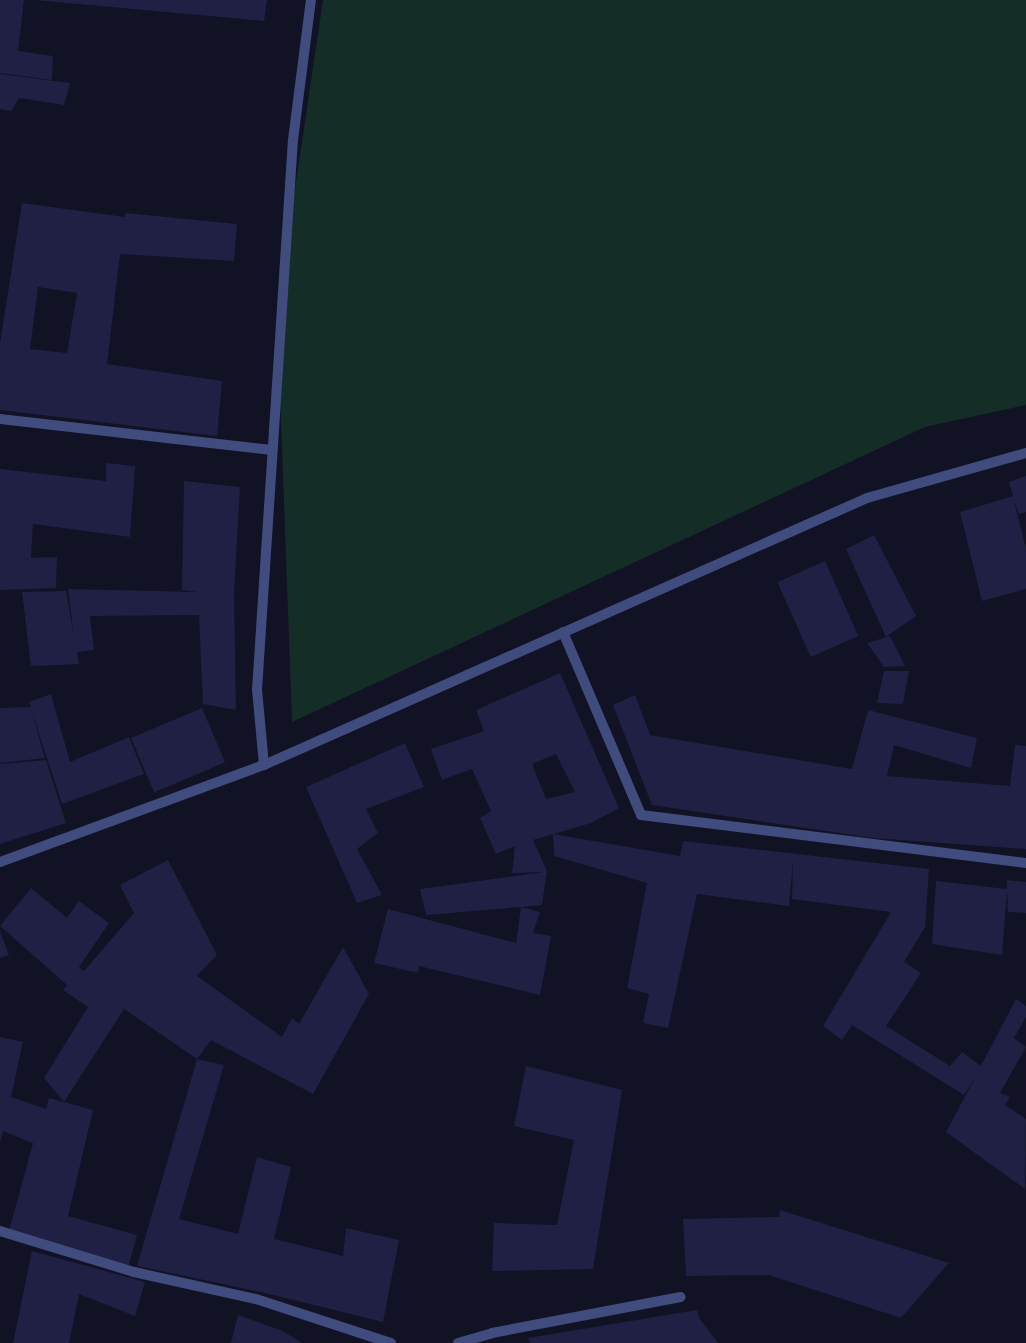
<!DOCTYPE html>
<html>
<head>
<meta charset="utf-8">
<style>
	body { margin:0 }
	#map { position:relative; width:1026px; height:1343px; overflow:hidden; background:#111223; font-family:Arial,sans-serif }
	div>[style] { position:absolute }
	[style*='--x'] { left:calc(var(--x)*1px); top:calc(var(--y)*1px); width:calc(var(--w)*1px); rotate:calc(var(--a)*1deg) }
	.green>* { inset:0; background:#152d27 }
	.building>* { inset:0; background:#1f2043; transform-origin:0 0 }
	.minor>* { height:10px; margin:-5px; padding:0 5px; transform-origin:5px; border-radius:5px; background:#414c7e }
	span { translate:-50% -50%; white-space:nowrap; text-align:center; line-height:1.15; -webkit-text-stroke:4px #111223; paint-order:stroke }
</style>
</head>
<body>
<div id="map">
	<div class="green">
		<div style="clip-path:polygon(323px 0,1026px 0,1026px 405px,925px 427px,292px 722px,277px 310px)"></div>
	</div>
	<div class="building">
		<div style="clip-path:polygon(0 0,24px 0,18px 51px,53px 56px,52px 80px,0 73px)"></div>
		<div style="clip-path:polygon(35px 0,267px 0,264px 21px)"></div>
		<div style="clip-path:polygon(0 74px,70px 83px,64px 105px,19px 98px,11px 111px,0 109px)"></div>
		<div style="clip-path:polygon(evenodd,22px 203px,125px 217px,125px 213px,237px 224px,234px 261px,120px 254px,107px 364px,222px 381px,217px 436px,0 410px,0 343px,22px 203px,38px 287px,77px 293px,67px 353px,30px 349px,38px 287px)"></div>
		<div style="clip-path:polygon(106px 463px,135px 466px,130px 537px,33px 524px,31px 558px,57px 557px,56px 588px,0 590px,0 469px,106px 481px)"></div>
		<div style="clip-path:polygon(1026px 476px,1026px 512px,1019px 514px,1014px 501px,1026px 549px,1026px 589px,982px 601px,960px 512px,1013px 496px,1009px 482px)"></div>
		<div style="clip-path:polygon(184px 481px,240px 487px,234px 593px,236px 710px,203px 704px,199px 615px,90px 616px,94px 650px,77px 652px,79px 664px,31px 666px,22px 592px,66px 591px,74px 636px,68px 589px,198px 592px,182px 590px)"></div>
		<div style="clip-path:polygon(874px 535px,916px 616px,886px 637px,846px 549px)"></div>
		<div style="left:825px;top:561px;width:82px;height:52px;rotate:66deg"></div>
		<div style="clip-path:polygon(890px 636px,905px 666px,884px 667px,867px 643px)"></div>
		<div style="clip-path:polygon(884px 671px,909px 671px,903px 704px,877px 703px)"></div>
		<div style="clip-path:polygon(evenodd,560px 673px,619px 808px,591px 823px,533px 840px,547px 871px,542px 905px,521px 907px,540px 912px,533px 933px,551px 936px,540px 995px,419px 966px,418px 973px,374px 963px,388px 909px,516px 943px,521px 907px,426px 915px,420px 889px,544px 872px,512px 873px,515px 846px,496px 854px,480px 818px,491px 811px,472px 769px,442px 780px,431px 749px,484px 731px,476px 710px,560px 673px,556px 754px,575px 792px,546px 799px,532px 764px,556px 754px)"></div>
		<div style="clip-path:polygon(51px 694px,70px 762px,129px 737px,144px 774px,62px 804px,31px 709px,45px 758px,0 763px,0 708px,31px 707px,29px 702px)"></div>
		<div style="clip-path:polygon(635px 695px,650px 735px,852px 769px,868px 710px,977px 738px,971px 768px,894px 745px,887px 776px,1010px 786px,1015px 745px,1026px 746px,1026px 849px,873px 838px,652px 805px,613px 705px)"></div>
		<div style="left:202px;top:708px;width:59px;height:77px;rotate:67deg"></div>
		<div style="clip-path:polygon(405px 743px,424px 787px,366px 809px,378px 833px,357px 849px,382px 895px,357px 903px,306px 787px)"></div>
		<div style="clip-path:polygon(46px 760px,66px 823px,0 844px,0 764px)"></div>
		<div style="clip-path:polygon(553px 834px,680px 856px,683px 841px,929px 869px,925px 927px,904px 962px,921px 973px,886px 1026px,950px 1066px,962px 1052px,981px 1066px,1016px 999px,1026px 1006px,1026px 1017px,1014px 1038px,1026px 1047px,1000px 1093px,1010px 1097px,1005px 1105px,1026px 1119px,1025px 1189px,946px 1132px,976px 1076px,964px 1095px,852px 1025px,842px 1040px,823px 1026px,891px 912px,792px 899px,793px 861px,789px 906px,697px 894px,668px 1028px,643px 1023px,649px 994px,627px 988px,647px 883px,554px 856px)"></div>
		<div style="clip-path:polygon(168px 860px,217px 955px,197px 976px,282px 1037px,292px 1018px,299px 1024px,343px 947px,369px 994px,313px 1094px,211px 1040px,197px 1059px,124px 1009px,64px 1102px,44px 1078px,88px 1007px,63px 990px,67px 985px,0 926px,31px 888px,67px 918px,79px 901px,109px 923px,79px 967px,84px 971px,134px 913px,120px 885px)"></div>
		<div style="clip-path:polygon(1007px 880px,1026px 882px,1026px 913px,1008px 912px,1007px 891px,1002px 955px,932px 944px,936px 881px,1007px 889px)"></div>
		<div style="clip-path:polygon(0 931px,9px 955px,0 958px)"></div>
		<div style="clip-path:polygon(0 1037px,23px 1042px,11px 1097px,46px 1109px,49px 1098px,93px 1110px,68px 1216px,137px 1235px,128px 1268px,9px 1231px,33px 1143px,3px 1131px,0 1142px)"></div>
		<div style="clip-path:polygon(197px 1059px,224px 1065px,179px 1219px,238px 1234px,257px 1157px,291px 1167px,274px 1239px,343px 1256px,346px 1228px,399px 1240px,383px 1322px,261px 1292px,137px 1266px)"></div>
		<div style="clip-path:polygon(526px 1066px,622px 1090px,593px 1269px,492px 1271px,494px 1223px,557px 1225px,574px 1140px,514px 1126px)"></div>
		<div style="clip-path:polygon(780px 1210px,949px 1263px,901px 1318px,769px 1275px,686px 1276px,683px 1219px,779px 1217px)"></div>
		<div style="clip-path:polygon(32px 1251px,145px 1282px,135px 1316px,79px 1294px,69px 1343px,13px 1343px)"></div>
		<div style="clip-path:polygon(697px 1310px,699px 1318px,718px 1343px,530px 1343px,528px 1338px)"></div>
		<div style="clip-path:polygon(238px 1315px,283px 1331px,302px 1343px,231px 1343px)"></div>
	</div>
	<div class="minor">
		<div style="--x:0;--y:419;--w:274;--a:6.5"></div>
		<div style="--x:563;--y:632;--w:199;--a:66.9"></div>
		<div style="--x:641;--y:815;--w:388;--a:7.1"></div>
		<div style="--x:264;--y:765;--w:75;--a:-95.3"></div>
		<div style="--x:257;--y:690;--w:551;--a:-86.26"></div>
		<div style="--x:293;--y:140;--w:141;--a:-82.7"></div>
		<div style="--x:0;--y:862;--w:281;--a:-20.2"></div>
		<div style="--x:264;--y:765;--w:659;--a:-23.88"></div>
		<div style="--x:867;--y:498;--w:165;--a:-15.8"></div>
		<div style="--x:0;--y:1231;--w:140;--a:17"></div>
		<div style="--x:134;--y:1272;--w:125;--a:12.5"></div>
		<div style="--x:256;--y:1299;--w:142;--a:18.1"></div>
		<div style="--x:458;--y:1343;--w:35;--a:-16"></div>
		<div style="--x:492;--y:1333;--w:192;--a:-10.8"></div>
	</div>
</div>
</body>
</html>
